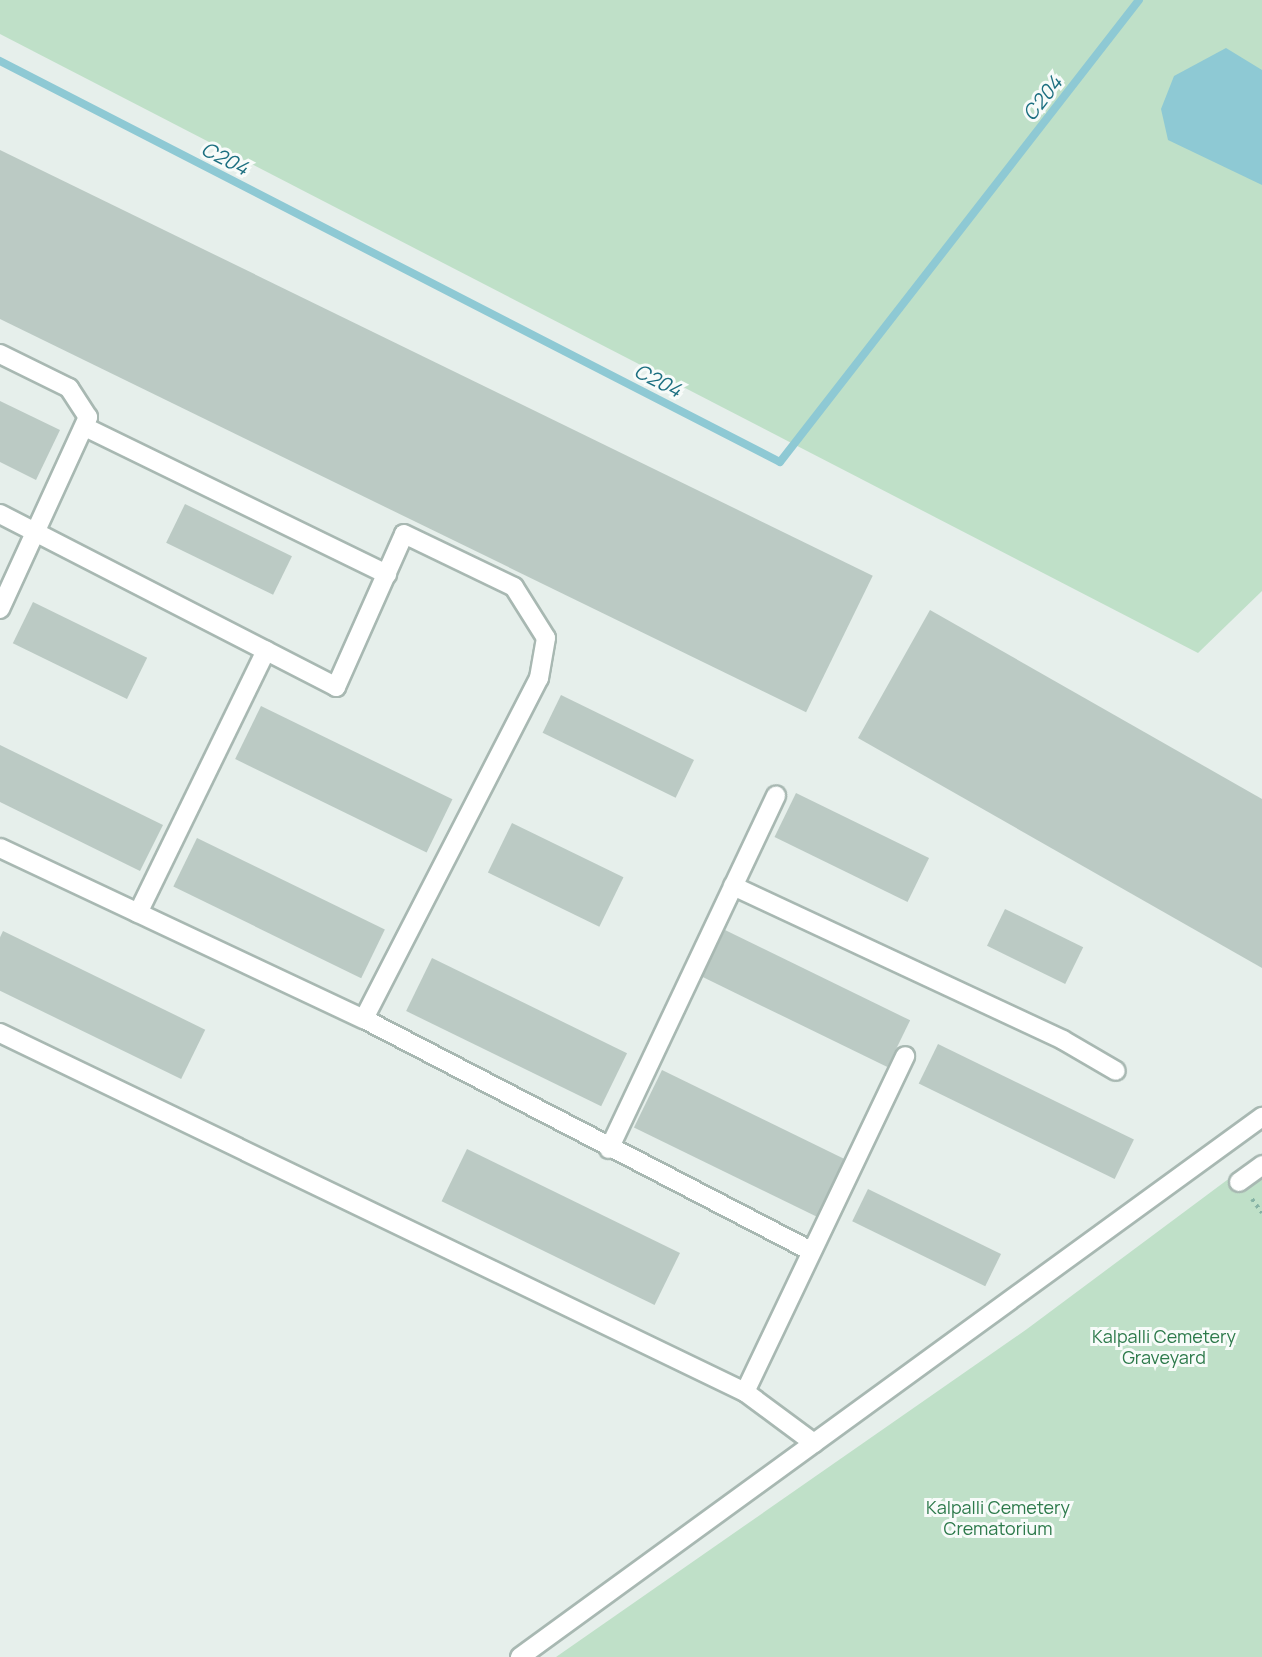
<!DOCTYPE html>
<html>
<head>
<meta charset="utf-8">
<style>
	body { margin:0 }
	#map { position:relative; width:1262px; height:1657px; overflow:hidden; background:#e6efeb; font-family:Manrope,sans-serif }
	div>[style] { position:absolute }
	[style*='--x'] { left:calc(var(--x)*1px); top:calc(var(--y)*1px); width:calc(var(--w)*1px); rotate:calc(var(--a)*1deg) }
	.green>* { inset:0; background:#bfe0c8 }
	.water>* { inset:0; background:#8ec9d4 }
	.stream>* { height:8px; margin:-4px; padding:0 4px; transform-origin:4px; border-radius:4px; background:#8ec9d4 }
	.building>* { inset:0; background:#bbcac4; transform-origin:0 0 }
	.path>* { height:4px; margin-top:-2px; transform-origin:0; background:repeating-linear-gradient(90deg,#86b3a5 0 3px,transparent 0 7.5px) }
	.roads { filter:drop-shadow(2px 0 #a8b8b2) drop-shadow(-2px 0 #a8b8b2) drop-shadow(0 2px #a8b8b2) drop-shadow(0 -2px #a8b8b2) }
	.minor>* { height:18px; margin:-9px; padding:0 9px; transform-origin:9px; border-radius:9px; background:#fff }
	span { translate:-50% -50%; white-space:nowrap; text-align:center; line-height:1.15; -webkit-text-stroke:6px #f7fbf9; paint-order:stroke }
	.park-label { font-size:18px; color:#2d7a4b }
	.water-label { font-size:20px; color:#1c6f80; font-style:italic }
</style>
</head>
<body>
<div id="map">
	<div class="green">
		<div style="clip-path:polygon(0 0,1262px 0,1262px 591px,1198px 653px,0 34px)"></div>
		<div style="clip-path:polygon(1262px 1154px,1262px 1657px,556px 1657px,1027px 1329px)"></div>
	</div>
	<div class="water">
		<div style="clip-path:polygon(1226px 48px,1262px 70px,1262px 185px,1168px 140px,1161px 109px,1174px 76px)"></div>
	</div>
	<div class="stream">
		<div style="--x:0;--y:61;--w:877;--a:27.21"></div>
		<div style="--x:780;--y:462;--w:585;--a:-52.15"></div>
	</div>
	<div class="building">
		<div style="left:0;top:150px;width:971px;height:152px;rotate:26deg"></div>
		<div style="clip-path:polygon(0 401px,60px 430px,36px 480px,0 462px)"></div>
		<div style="left:185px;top:504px;width:119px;height:43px;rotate:26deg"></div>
		<div style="left:33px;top:602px;width:127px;height:46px;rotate:26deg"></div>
		<div style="clip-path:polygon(930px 610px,1262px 799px,1262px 968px,858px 738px)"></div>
		<div style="left:561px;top:695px;width:148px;height:42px;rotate:26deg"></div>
		<div style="left:261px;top:706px;width:213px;height:59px;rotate:26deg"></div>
		<div style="clip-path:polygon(0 745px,163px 825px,140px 871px,0 802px)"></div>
		<div style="left:796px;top:793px;width:148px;height:49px;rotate:26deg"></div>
		<div style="left:512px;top:823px;width:124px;height:55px;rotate:26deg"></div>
		<div style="left:197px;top:838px;width:209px;height:54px;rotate:26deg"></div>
		<div style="left:1005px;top:909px;width:87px;height:41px;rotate:26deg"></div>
		<div style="left:725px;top:930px;width:206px;height:52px;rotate:26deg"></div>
		<div style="left:3px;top:931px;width:225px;height:55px;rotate:26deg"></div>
		<div style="left:432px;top:958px;width:217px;height:59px;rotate:26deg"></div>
		<div style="left:938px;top:1044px;width:218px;height:44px;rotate:26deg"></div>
		<div style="left:662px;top:1070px;width:207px;height:64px;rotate:26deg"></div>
		<div style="left:467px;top:1149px;width:237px;height:58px;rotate:26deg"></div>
		<div style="left:868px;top:1189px;width:148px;height:36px;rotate:26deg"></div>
	</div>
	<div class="path">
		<div style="--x:1252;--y:1199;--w:17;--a:54"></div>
	</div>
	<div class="roads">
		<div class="minor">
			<div style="--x:0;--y:354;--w:77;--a:26.2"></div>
			<div style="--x:69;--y:388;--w:35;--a:57"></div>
			<div style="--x:88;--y:417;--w:211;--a:114.6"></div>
			<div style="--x:87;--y:428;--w:334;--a:26"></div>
			<div style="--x:0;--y:514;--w:378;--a:27.2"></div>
			<div style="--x:336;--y:687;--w:167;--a:-66"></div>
			<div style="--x:404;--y:534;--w:122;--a:25.7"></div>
			<div style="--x:514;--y:587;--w:60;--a:57.9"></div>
			<div style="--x:546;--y:638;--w:41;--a:99.9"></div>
			<div style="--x:539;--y:678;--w:383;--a:117.2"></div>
			<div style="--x:364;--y:1019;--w:504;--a:27.43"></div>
			<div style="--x:0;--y:848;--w:402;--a:25.2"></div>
			<div style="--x:733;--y:886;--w:364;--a:25"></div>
			<div style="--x:1063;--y:1040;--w:61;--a:30.3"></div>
			<div style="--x:138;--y:913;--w:292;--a:-64"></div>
			<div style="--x:0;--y:1033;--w:827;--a:25.73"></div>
			<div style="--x:745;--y:1392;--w:372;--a:-64.5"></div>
			<div style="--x:609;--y:1149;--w:391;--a:-64.7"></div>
			<div style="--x:1239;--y:1182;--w:29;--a:-36"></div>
			<div style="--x:745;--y:1392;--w:86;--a:36.5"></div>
			<div style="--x:520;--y:1657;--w:918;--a:-36.05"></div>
		</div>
	</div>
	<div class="park-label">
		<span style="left:1164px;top:1347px">Kalpalli Cemetery<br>Graveyard</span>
		<span style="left:998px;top:1518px">Kalpalli Cemetery<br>Crematorium</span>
	</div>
	<div class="water-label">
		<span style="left:1042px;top:98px;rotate:-52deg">C204</span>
		<span style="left:225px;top:158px;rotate:27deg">C204</span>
		<span style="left:658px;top:380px;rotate:27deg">C204</span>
	</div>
</div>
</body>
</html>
